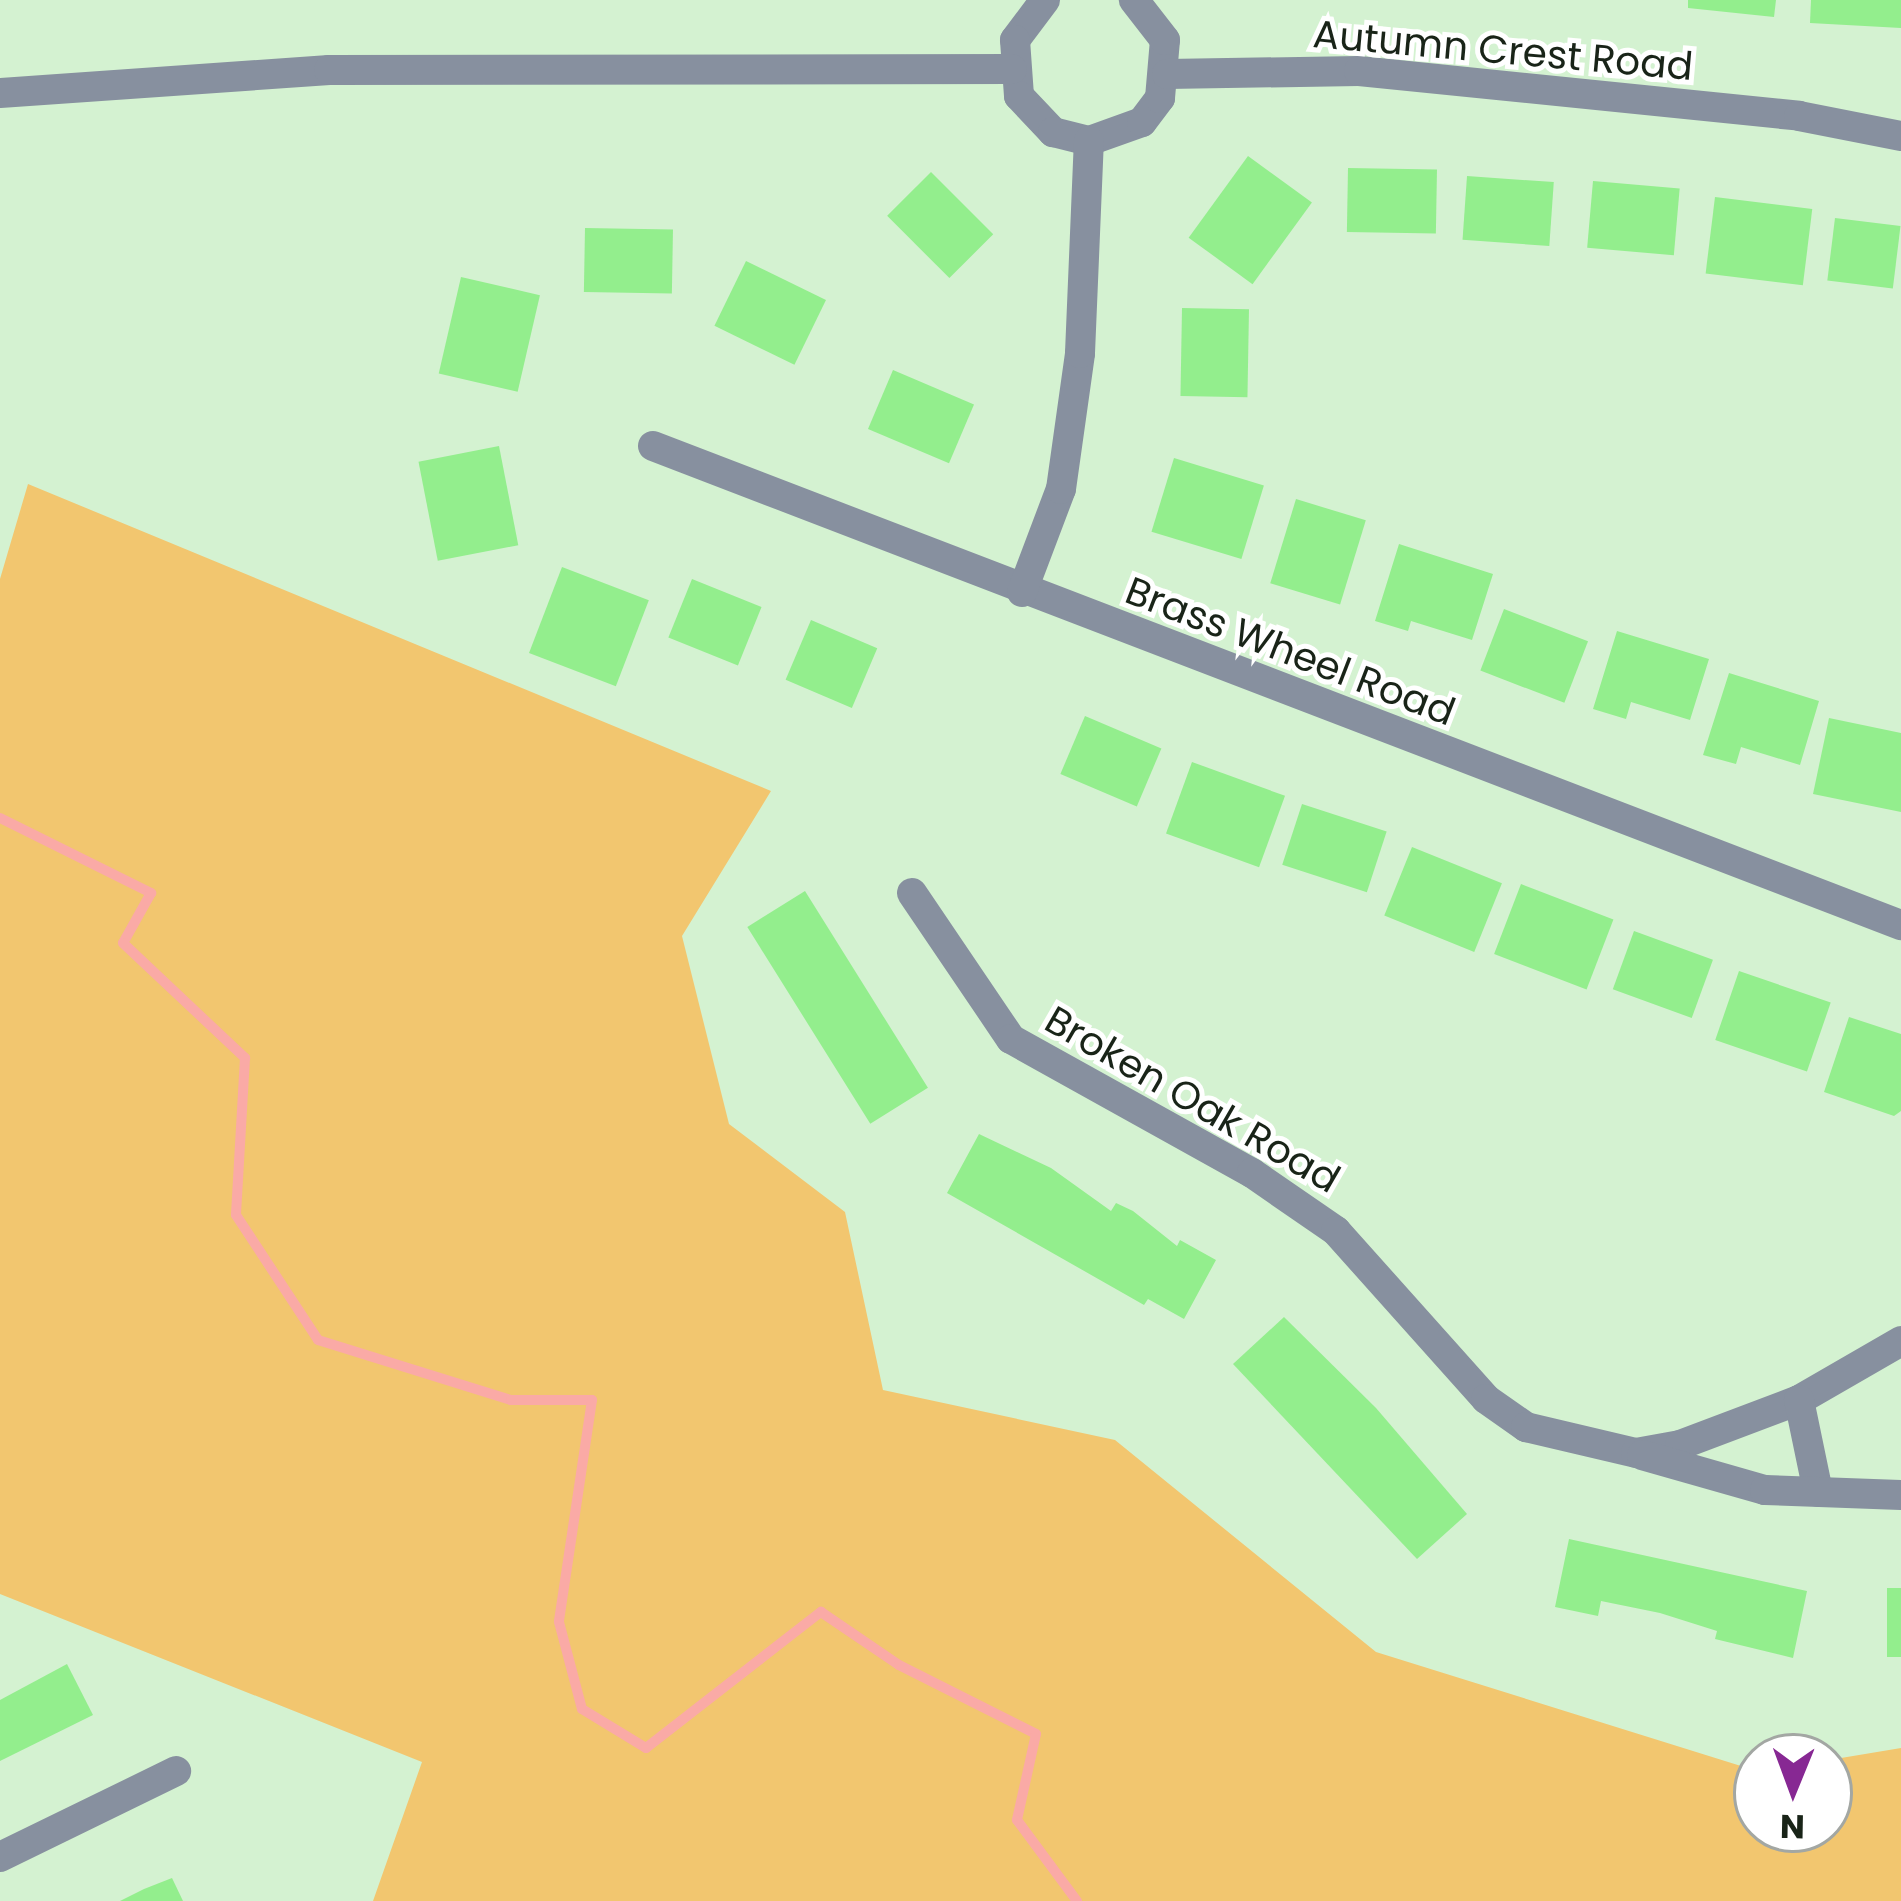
<!DOCTYPE html>
<html>
<head>
<meta charset="utf-8">
<style>
	body { margin:0 }
	#map { position:relative; width:1901px; height:1901px; overflow:hidden; background:#d4f2d1; font-family:Poppins,sans-serif }
	div>[style] { position:absolute }
	[style*='--x'] { left:calc(var(--x)*1px); top:calc(var(--y)*1px); width:calc(var(--w)*1px); rotate:calc(var(--a)*1deg) }
	.green>* { inset:0; background:#f2c66f }
	.stream>* { height:10px; margin:-5px; padding:0 5px; transform-origin:5px; border-radius:5px; background:#faaaa6 }
	.building>* { inset:0; background:#93ee8d; transform-origin:0 0 }
	.minor>* { height:30px; margin:-15px; padding:0 15px; transform-origin:15px; border-radius:15px; background:#87909f }
	span { translate:-50% -50%; white-space:nowrap; text-align:center; line-height:1.15; -webkit-text-stroke:10px #fff; paint-order:stroke }
	.street-label { font-size:39px; color:#192418 }
	.north { position:absolute; left:1733px; top:1733px; width:120px; height:120px; box-sizing:border-box; background:#fff; border:3px solid #a3a7a3; border-radius:50%; rotate:181deg; font-size:33px; font-weight:700; line-height:48px; text-align:center; color:#192418 }
	.north::after { content:''; display:block; margin:auto; width:42px; height:54px; background:#872893; clip-path:polygon(50% 0,100% 100%,50% 72%,0 100%) }
</style>
</head>
<body>
<div id="map">
	<div class="green">
		<div style="clip-path:polygon(28px 484px,771px 791px,682px 936px,729px 1124px,845px 1212px,883px 1390px,1115px 1440px,1376px 1652px,1757px 1771px,1757px 1829px,1829px 1829px,1829px 1760px,1901px 1748px,1901px 1901px,373px 1901px,422px 1762px,0 1594px,0 579px)"></div>
	</div>
	<div class="stream">
		<div style="--x:0;--y:818;--w:169;--a:26.4"></div>
		<div style="--x:151;--y:893;--w:57;--a:119.2"></div>
		<div style="--x:123;--y:943;--w:168;--a:43.3"></div>
		<div style="--x:245;--y:1058;--w:157;--a:93.3"></div>
		<div style="--x:236;--y:1215;--w:149;--a:56.7"></div>
		<div style="--x:318;--y:1340;--w:202;--a:17.3"></div>
		<div style="--x:511;--y:1400;--w:81;--a:0"></div>
		<div style="--x:592;--y:1400;--w:224;--a:98.5"></div>
		<div style="--x:559;--y:1622;--w:90;--a:75.2"></div>
		<div style="--x:582;--y:1709;--w:75;--a:31.4"></div>
		<div style="--x:646;--y:1748;--w:222;--a:-37.9"></div>
		<div style="--x:821;--y:1612;--w:94;--a:34.2"></div>
		<div style="--x:899;--y:1665;--w:153;--a:26.7"></div>
		<div style="--x:1036;--y:1734;--w:88;--a:102.5"></div>
		<div style="--x:1017;--y:1820;--w:101;--a:53.5"></div>
	</div>
	<div class="building">
		<div style="clip-path:polygon(1688px 0,1776px 0,1774px 17px,1688px 8px)"></div>
		<div style="clip-path:polygon(1811px 0,1901px 0,1901px 28px,1810px 23px)"></div>
		<div style="left:1248px;top:156px;width:79px;height:101px;rotate:36deg"></div>
		<div style="left:1348px;top:168px;width:89px;height:64px;rotate:1deg"></div>
		<div style="left:931px;top:172px;width:88px;height:62px;rotate:45deg"></div>
		<div style="left:1467px;top:176px;width:87px;height:64px;rotate:4deg"></div>
		<div style="left:1593px;top:181px;width:87px;height:67px;rotate:5deg"></div>
		<div style="left:1715px;top:197px;width:98px;height:77px;rotate:7deg"></div>
		<div style="left:1835px;top:218px;width:66px;height:63px;rotate:7deg"></div>
		<div style="left:585px;top:228px;width:88px;height:64px;rotate:1deg"></div>
		<div style="left:746px;top:261px;width:89px;height:72px;rotate:26deg"></div>
		<div style="left:461px;top:277px;width:81px;height:99px;rotate:13deg"></div>
		<div style="left:1182px;top:308px;width:67px;height:88px;rotate:1deg"></div>
		<div style="left:893px;top:370px;width:88px;height:64px;rotate:23deg"></div>
		<div style="left:499px;top:446px;width:101px;height:82px;rotate:79deg"></div>
		<div style="left:1174px;top:458px;width:94px;height:77px;rotate:17deg"></div>
		<div style="left:1296px;top:499px;width:73px;height:88px;rotate:17deg"></div>
		<div style="clip-path:polygon(1399px 544px,1493px 574px,1472px 640px,1411px 621px,1408px 631px,1375px 621px)"></div>
		<div style="left:562px;top:567px;width:93px;height:92px;rotate:21deg"></div>
		<div style="left:692px;top:579px;width:75px;height:63px;rotate:22deg"></div>
		<div style="left:1504px;top:609px;width:90px;height:66px;rotate:21deg"></div>
		<div style="left:811px;top:620px;width:72px;height:65px;rotate:23deg"></div>
		<div style="clip-path:polygon(1617px 631px,1709px 659px,1690px 720px,1631px 702px,1626px 719px,1593px 709px)"></div>
		<div style="clip-path:polygon(1729px 673px,1819px 701px,1800px 765px,1741px 747px,1736px 764px,1703px 755px)"></div>
		<div style="left:1085px;top:716px;width:83px;height:63px;rotate:23deg"></div>
		<div style="clip-path:polygon(1829px 718px,1901px 733px,1901px 812px,1813px 794px)"></div>
		<div style="left:1192px;top:762px;width:99px;height:76px;rotate:20deg"></div>
		<div style="left:1302px;top:804px;width:89px;height:64px;rotate:18deg"></div>
		<div style="left:1412px;top:847px;width:97px;height:74px;rotate:22deg"></div>
		<div style="left:1521px;top:884px;width:99px;height:75px;rotate:21deg"></div>
		<div style="left:805px;top:891px;width:232px;height:68px;rotate:58deg"></div>
		<div style="left:1634px;top:931px;width:84px;height:62px;rotate:20deg"></div>
		<div style="left:1739px;top:971px;width:97px;height:73px;rotate:19deg"></div>
		<div style="clip-path:polygon(1849px 1017px,1901px 1034px,1901px 1111px,1894px 1116px,1824px 1092px)"></div>
		<div style="clip-path:polygon(979px 1134px,1051px 1168px,1111px 1211px,1116px 1203px,1133px 1211px,1177px 1246px,1180px 1240px,1216px 1260px,1184px 1319px,1148px 1299px,1144px 1305px,947px 1193px)"></div>
		<div style="clip-path:polygon(1284px 1317px,1376px 1408px,1467px 1514px,1417px 1559px,1233px 1364px)"></div>
		<div style="clip-path:polygon(1569px 1539px,1807px 1591px,1793px 1658px,1715px 1639px,1717px 1631px,1660px 1613px,1601px 1601px,1598px 1616px,1555px 1607px)"></div>
		<div style="left:1887px;top:1588px;width:14px;height:69px"></div>
		<div style="clip-path:polygon(67px 1664px,93px 1715px,0 1761px,0 1700px)"></div>
		<div style="clip-path:polygon(172px 1878px,183px 1901px,120px 1901px,144px 1889px)"></div>
	</div>
	<div class="minor">
		<div style="--x:1045;--y:0;--w:50;--a:126.9"></div>
		<div style="--x:1015;--y:40;--w:56;--a:85.9"></div>
		<div style="--x:1019;--y:96;--w:50;--a:46.6"></div>
		<div style="--x:1053;--y:132;--w:37;--a:14"></div>
		<div style="--x:1089;--y:141;--w:56;--a:-19.7"></div>
		<div style="--x:1142;--y:122;--w:30;--a:-53"></div>
		<div style="--x:1160;--y:98;--w:58;--a:-85.1"></div>
		<div style="--x:1165;--y:40;--w:51;--a:-127.8"></div>
		<div style="--x:1167;--y:74;--w:192;--a:-0.9"></div>
		<div style="--x:1359;--y:71;--w:442;--a:5.8"></div>
		<div style="--x:1799;--y:116;--w:104;--a:11.1"></div>
		<div style="--x:0;--y:93;--w:330;--a:-4"></div>
		<div style="--x:329;--y:70;--w:683;--a:-0.08"></div>
		<div style="--x:653;--y:446;--w:1337;--a:21"></div>
		<div style="--x:1022;--y:592;--w:110;--a:-69.3"></div>
		<div style="--x:1061;--y:489;--w:137;--a:-82"></div>
		<div style="--x:1080;--y:353;--w:212;--a:-87.6"></div>
		<div style="--x:912;--y:893;--w:176;--a:55.9"></div>
		<div style="--x:1011;--y:1039;--w:276;--a:29.1"></div>
		<div style="--x:1252;--y:1173;--w:102;--a:34.6"></div>
		<div style="--x:1336;--y:1231;--w:225;--a:48.2"></div>
		<div style="--x:1486;--y:1399;--w:49;--a:35"></div>
		<div style="--x:1526;--y:1427;--w:113;--a:13.3"></div>
		<div style="--x:1636;--y:1453;--w:45;--a:-10.3"></div>
		<div style="--x:1680;--y:1445;--w:127;--a:-20.7"></div>
		<div style="--x:1799;--y:1400;--w:118;--a:-30"></div>
		<div style="--x:1799;--y:1400;--w:94;--a:78.3"></div>
		<div style="--x:1642;--y:1455;--w:128;--a:15.9"></div>
		<div style="--x:1765;--y:1490;--w:136;--a:2.1"></div>
		<div style="--x:0;--y:1857;--w:196;--a:-26"></div>
	</div>
	<div class="street-label">
		<span style="left:1503px;top:51px;rotate:5deg">Autumn Crest Road</span>
		<span style="left:1290px;top:652px;rotate:21deg">Brass Wheel Road</span>
		<span style="left:1192px;top:1100px;rotate:30deg">Broken Oak Road</span>
	</div>
	<div class="north">N</div>
</div>
</body>
</html>
